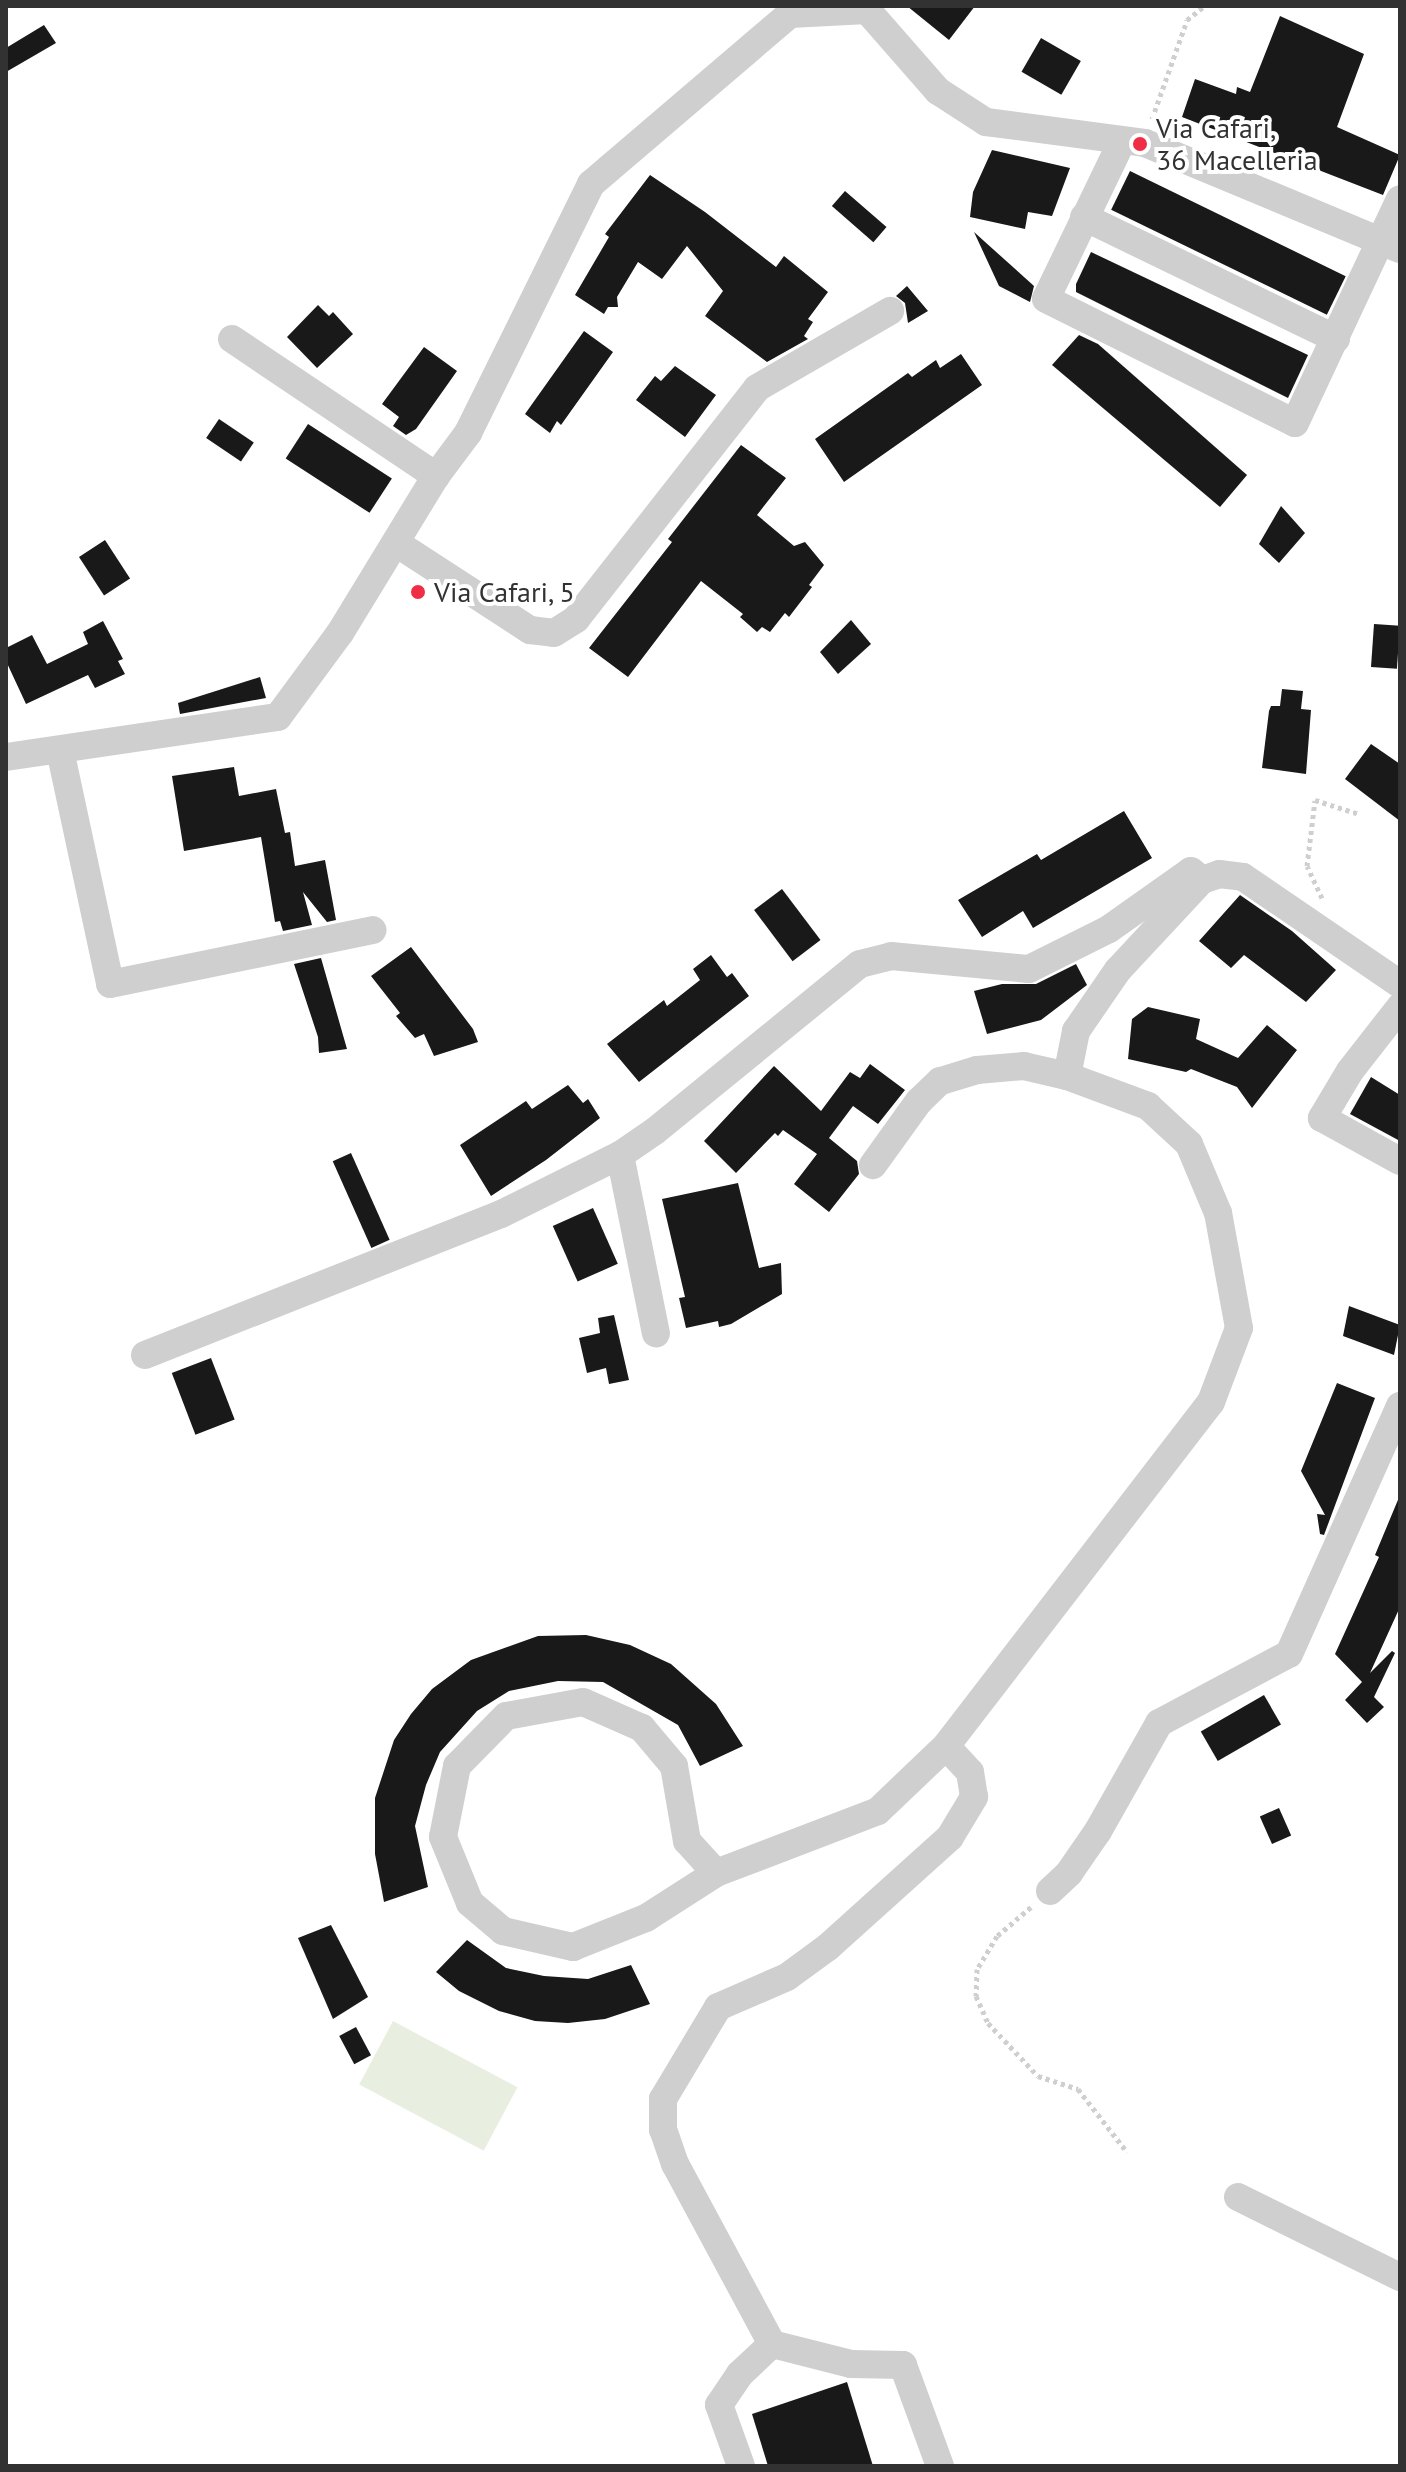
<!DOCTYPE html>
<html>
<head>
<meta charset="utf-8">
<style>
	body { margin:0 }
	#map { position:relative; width:1406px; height:2472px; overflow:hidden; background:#fff; font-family:"PT Sans",sans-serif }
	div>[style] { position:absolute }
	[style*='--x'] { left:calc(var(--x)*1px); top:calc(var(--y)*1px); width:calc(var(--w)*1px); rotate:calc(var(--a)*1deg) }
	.green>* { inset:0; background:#e9efe0; transform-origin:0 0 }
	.building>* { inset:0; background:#191919; transform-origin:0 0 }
	.path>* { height:5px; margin-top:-2.5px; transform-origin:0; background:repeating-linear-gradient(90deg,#cfcfcf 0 4px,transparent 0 8px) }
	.minor>* { height:28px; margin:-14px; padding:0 14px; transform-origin:14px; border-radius:14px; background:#cfcfcf }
	.dots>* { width:22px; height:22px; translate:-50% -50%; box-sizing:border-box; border:4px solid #fff; border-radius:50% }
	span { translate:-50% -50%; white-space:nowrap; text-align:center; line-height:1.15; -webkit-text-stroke:8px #fff; paint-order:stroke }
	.poi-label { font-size:28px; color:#323232 }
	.left { translate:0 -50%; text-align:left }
	.frame { position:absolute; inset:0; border:8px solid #323232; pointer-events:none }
</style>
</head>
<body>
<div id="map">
	<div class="green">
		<div style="left:393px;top:2021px;width:141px;height:72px;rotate:28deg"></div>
	</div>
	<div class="building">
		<div style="clip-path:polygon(907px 6px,975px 6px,949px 40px)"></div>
		<div style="clip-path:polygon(1280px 16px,1364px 54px,1337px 127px,1400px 155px,1383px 195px,1182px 117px,1195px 79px,1236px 94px,1237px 87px,1250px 92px)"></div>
		<div style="clip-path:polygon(44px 25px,56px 43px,6px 72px,6px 48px)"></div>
		<div style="left:1041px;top:38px;width:46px;height:39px;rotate:30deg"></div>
		<div style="clip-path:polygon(992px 150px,1070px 168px,1052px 216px,1028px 212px,1025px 229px,970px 217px,973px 192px)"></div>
		<div style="left:1130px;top:171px;width:240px;height:43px;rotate:26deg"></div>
		<div style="clip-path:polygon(650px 175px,705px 212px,776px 267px,784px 256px,828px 292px,808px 319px,813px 322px,804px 336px,808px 339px,767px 362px,705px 316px,723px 291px,687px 246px,662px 279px,638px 262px,617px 297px,618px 307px,608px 307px,604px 314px,575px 295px,609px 237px,605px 234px)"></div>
		<div style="left:845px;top:191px;width:55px;height:20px;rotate:41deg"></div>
		<div style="clip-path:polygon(974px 232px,1034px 286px,1030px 302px,999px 286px)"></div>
		<div style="clip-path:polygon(1091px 252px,1308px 355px,1288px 398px,1076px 292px,1076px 284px)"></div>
		<div style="clip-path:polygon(907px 286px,928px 311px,908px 323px,905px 303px,896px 296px)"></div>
		<div style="clip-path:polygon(318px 305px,329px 316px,333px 312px,353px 334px,317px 368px,287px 337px)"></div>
		<div style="clip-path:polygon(584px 331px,613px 352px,561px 425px,557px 421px,550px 433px,525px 414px)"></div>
		<div style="clip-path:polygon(1079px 335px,1098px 344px,1247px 475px,1220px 507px,1052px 365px)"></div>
		<div style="clip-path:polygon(424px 347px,457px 371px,416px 429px,406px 435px,393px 426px,399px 417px,382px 404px)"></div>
		<div style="clip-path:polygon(961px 354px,982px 385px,844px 482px,815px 439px,908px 373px,912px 377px,936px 360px,940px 368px)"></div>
		<div style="clip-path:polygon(675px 366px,716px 395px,685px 437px,636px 400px,655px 376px,661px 381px)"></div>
		<div style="left:219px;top:419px;width:42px;height:23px;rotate:34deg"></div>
		<div style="left:308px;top:424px;width:100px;height:41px;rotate:33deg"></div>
		<div style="clip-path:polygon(741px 445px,786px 478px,757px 515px,794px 546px,805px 542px,824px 565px,809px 585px,812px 587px,789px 617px,785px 613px,770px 632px,762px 627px,757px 632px,740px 617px,743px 614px,701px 581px,628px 677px,589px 648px,672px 542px,668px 539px)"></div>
		<div style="clip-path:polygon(1281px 506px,1305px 533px,1279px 563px,1259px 544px)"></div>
		<div style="left:105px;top:540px;width:46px;height:31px;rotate:57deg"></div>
		<div style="clip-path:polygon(851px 620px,871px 644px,838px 674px,820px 652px)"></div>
		<div style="clip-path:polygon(103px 621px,123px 659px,118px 661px,125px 674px,95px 688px,88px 675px,26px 704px,6px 661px,6px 648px,32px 635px,47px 664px,88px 644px,83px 632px)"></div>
		<div style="left:1374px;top:624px;width:26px;height:43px;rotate:4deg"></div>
		<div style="clip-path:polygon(260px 677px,266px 698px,180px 714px,178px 703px)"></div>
		<div style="clip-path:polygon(1282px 689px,1303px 691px,1301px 709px,1311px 710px,1306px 774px,1262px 768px,1269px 711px,1271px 706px,1280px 706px)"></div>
		<div style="clip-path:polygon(1371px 744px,1400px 764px,1400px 821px,1345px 779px)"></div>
		<div style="clip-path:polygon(234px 767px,239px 796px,276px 789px,285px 833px,290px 832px,295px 866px,325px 860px,336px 920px,327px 922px,303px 892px,312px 925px,283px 931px,280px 921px,275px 922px,261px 837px,184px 851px,172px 776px)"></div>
		<div style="clip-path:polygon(1124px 811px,1152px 858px,1033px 928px,1023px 911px,982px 937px,958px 900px,1037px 854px,1041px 860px)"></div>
		<div style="left:782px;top:889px;width:64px;height:35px;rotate:53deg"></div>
		<div style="clip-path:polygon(1240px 895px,1292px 931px,1336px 970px,1306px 1002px,1244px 955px,1231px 968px,1199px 941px)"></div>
		<div style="clip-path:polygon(411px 947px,473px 1029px,478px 1042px,434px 1056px,424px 1034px,415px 1038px,396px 1016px,400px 1013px,371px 976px)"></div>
		<div style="clip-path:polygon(711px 955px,727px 977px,732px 973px,749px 996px,639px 1082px,607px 1044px,664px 1000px,667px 1006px,700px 980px,693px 969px)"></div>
		<div style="clip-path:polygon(321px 958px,347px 1049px,319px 1053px,318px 1037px,294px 964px)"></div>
		<div style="clip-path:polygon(1076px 964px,1087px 985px,1041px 1020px,987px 1034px,974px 991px,1002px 984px,1036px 984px)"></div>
		<div style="clip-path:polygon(1148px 1007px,1200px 1019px,1196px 1039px,1238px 1058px,1267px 1025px,1297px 1050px,1252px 1108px,1237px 1087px,1191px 1069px,1186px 1072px,1128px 1059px,1132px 1019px)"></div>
		<div style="clip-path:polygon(870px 1064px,905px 1090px,878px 1124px,853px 1106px,829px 1138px,857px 1161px,859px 1174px,829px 1212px,794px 1184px,817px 1154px,783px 1130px,778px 1136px,775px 1133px,736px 1173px,704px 1141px,774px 1066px,821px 1111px,850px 1072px,860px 1078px)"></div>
		<div style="clip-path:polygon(1371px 1077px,1400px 1095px,1400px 1141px,1350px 1114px)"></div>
		<div style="clip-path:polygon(568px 1085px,583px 1103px,588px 1099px,600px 1118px,546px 1160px,491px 1196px,460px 1145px,526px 1101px,532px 1109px)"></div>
		<div style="left:351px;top:1153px;width:95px;height:20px;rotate:66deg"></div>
		<div style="clip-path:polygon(738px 1183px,759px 1268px,781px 1263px,782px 1294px,731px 1324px,719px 1327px,718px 1321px,686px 1328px,679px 1298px,685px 1297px,662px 1199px)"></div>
		<div style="left:593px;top:1208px;width:61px;height:44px;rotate:66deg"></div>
		<div style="clip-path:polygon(1349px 1306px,1400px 1325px,1394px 1355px,1343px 1336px)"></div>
		<div style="clip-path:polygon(614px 1315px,629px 1380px,609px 1384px,606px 1368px,587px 1373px,579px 1338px,600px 1333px,598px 1318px)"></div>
		<div style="left:211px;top:1358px;width:66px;height:42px;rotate:69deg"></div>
		<div style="clip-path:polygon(1337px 1383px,1375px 1398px,1324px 1535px,1320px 1534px,1317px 1514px,1325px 1515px,1301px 1471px)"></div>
		<div style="clip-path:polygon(1400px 1495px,1400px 1607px,1370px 1673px,1392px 1651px,1395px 1653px,1374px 1697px,1384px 1707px,1367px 1723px,1345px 1700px,1362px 1682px,1335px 1654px,1379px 1557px,1375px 1555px)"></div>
		<div style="clip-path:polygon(586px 1635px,630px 1645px,671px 1664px,716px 1704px,743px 1746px,700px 1766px,678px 1725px,603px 1682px,558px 1681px,509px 1691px,477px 1711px,440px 1752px,426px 1785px,415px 1826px,428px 1887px,384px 1902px,375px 1854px,375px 1798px,394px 1740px,411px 1714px,432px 1689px,471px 1660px,538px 1636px)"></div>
		<div style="left:1264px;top:1695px;width:34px;height:73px;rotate:60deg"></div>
		<div style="left:1279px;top:1808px;width:30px;height:21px;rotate:66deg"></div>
		<div style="clip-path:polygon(331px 1925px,368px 1997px,333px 2019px,298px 1938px)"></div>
		<div style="clip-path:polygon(467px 1940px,506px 1968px,544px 1976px,588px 1979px,631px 1965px,650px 2004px,605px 2019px,568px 2023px,535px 2021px,499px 2011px,459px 1991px,436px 1972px)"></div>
		<div style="left:356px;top:2027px;width:32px;height:19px;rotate:62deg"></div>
		<div style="clip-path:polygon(847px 2382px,873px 2466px,768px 2466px,752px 2414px)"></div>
	</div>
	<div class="path">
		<div style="--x:1152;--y:119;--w:105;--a:-70.5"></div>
		<div style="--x:1187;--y:20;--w:22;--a:-39"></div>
		<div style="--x:1322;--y:898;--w:35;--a:-115"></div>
		<div style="--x:1307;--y:866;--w:66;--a:-83.1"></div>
		<div style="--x:1315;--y:800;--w:46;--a:17.7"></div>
		<div style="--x:1031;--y:1907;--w:45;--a:139.5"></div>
		<div style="--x:997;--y:1936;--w:39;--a:121"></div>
		<div style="--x:977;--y:1969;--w:27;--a:92"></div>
		<div style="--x:976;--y:1996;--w:30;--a:66"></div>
		<div style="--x:988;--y:2023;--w:73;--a:46.7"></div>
		<div style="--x:1038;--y:2076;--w:42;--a:18"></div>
		<div style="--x:1078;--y:2089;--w:80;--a:52.1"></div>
	</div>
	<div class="minor">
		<div style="--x:1122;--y:141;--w:175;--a:115.7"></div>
		<div style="--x:1046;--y:299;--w:278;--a:26.5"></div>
		<div style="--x:1295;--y:423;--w:247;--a:-64.9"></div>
		<div style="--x:1084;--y:217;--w:280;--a:25.8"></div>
		<div style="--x:232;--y:339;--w:246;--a:33.9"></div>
		<div style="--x:396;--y:543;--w:160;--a:33"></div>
		<div style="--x:530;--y:630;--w:24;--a:7"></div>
		<div style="--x:554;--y:633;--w:26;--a:-32"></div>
		<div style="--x:576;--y:619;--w:293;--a:-51.9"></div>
		<div style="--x:757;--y:388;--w:154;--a:-30.1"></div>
		<div style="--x:60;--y:750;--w:239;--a:77.9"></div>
		<div style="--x:110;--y:984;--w:268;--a:-11.6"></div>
		<div style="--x:6;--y:757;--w:275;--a:-8.4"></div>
		<div style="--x:278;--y:717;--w:104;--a:-53.6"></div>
		<div style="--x:340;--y:633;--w:184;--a:-58.6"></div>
		<div style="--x:436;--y:476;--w:54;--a:-53.3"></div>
		<div style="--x:468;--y:433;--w:278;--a:-63.7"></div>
		<div style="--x:591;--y:184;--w:262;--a:-40.5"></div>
		<div style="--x:790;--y:14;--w:77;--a:-3"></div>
		<div style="--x:867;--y:10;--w:108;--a:48.8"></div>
		<div style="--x:938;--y:91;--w:57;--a:32.9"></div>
		<div style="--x:986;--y:122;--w:160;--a:7.5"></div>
		<div style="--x:1145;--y:143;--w:276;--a:22.6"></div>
		<div style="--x:1400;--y:1007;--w:81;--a:128"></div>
		<div style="--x:1350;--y:1071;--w:55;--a:120.8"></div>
		<div style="--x:1322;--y:1118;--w:89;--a:28.9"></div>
		<div style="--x:1067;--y:1076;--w:46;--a:-78.7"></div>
		<div style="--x:1076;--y:1031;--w:74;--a:-55.5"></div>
		<div style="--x:1118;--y:970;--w:123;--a:-47"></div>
		<div style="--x:1202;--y:880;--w:18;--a:-19"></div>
		<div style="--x:1219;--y:874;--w:24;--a:7"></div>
		<div style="--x:1243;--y:877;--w:190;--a:34.3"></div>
		<div style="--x:620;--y:1155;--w:182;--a:78.6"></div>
		<div style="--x:145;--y:1355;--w:383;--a:-21.6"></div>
		<div style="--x:501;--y:1214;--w:133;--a:-26.4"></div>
		<div style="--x:620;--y:1155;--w:42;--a:-34.4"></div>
		<div style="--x:655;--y:1131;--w:264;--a:-39.2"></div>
		<div style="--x:860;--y:964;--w:32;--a:-14"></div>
		<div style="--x:891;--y:956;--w:139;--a:5.4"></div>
		<div style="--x:1029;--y:969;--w:89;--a:-26.6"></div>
		<div style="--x:1109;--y:929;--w:100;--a:-35.3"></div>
		<div style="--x:1191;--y:871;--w:14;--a:39"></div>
		<div style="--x:716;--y:1873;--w:43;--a:-132.2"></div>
		<div style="--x:687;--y:1841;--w:76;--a:-99.8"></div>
		<div style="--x:674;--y:1766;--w:50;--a:-130.1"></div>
		<div style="--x:642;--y:1728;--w:64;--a:-156.2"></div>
		<div style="--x:583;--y:1702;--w:78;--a:169.7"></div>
		<div style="--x:506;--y:1716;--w:70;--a:134.4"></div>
		<div style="--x:457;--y:1766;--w:72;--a:101.2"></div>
		<div style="--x:443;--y:1837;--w:71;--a:67.8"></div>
		<div style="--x:470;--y:1903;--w:43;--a:40.3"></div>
		<div style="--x:503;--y:1931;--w:72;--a:12.9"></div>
		<div style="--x:573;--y:1947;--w:79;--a:-21.7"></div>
		<div style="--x:646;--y:1918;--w:83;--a:-32.7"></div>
		<div style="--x:716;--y:1873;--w:173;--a:-20.9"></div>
		<div style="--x:878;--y:1811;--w:94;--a:-43.7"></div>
		<div style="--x:946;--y:1746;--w:434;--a:-52.4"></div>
		<div style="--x:1211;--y:1402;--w:79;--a:-69.3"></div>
		<div style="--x:1239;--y:1328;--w:117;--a:-100.3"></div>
		<div style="--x:1218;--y:1213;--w:75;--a:-112.8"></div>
		<div style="--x:1189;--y:1144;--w:56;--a:-137.2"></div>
		<div style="--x:1148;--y:1106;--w:86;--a:-159.7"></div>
		<div style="--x:1067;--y:1076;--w:44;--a:-166.9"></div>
		<div style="--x:1024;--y:1066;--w:47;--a:175.1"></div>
		<div style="--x:977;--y:1070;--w:39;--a:163"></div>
		<div style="--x:940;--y:1081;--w:29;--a:136"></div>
		<div style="--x:919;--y:1101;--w:79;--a:125.7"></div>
		<div style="--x:1050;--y:1891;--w:26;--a:-43"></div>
		<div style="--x:1069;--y:1873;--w:51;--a:-55.4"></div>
		<div style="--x:1098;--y:1831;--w:124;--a:-60.5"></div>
		<div style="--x:1159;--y:1723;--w:147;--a:-28"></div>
		<div style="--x:1289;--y:1654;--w:272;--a:-65.9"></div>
		<div style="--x:1238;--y:2197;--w:181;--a:26.3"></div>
		<div style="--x:772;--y:2344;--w:204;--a:-118.3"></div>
		<div style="--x:675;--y:2164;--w:36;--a:-109"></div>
		<div style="--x:663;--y:2130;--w:31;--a:-90"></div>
		<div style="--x:663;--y:2099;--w:107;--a:-59.1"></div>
		<div style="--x:718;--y:2007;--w:75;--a:-23.5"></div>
		<div style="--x:787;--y:1977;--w:51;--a:-36.2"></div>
		<div style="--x:828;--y:1947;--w:164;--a:-42"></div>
		<div style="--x:950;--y:1837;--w:47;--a:-59"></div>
		<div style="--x:974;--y:1797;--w:25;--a:-99"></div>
		<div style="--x:970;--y:1772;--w:35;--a:-133"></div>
		<div style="--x:741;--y:2466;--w:65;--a:-109.8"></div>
		<div style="--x:719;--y:2405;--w:37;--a:-56"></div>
		<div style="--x:740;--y:2374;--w:44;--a:-43.2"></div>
		<div style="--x:772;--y:2344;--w:81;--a:14.2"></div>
		<div style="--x:851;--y:2364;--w:52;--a:1.1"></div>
		<div style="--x:903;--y:2365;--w:108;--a:69.9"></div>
	</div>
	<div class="dots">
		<div style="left:1140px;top:144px;background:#ef2e46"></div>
		<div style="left:418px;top:592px;background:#ef2e46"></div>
	</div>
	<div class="poi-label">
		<span class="left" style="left:1156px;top:144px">Via Cafari,<br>36 Macelleria</span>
		<span class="left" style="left:434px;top:592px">Via Cafari, 5</span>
	</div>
	<div class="frame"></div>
</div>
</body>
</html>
